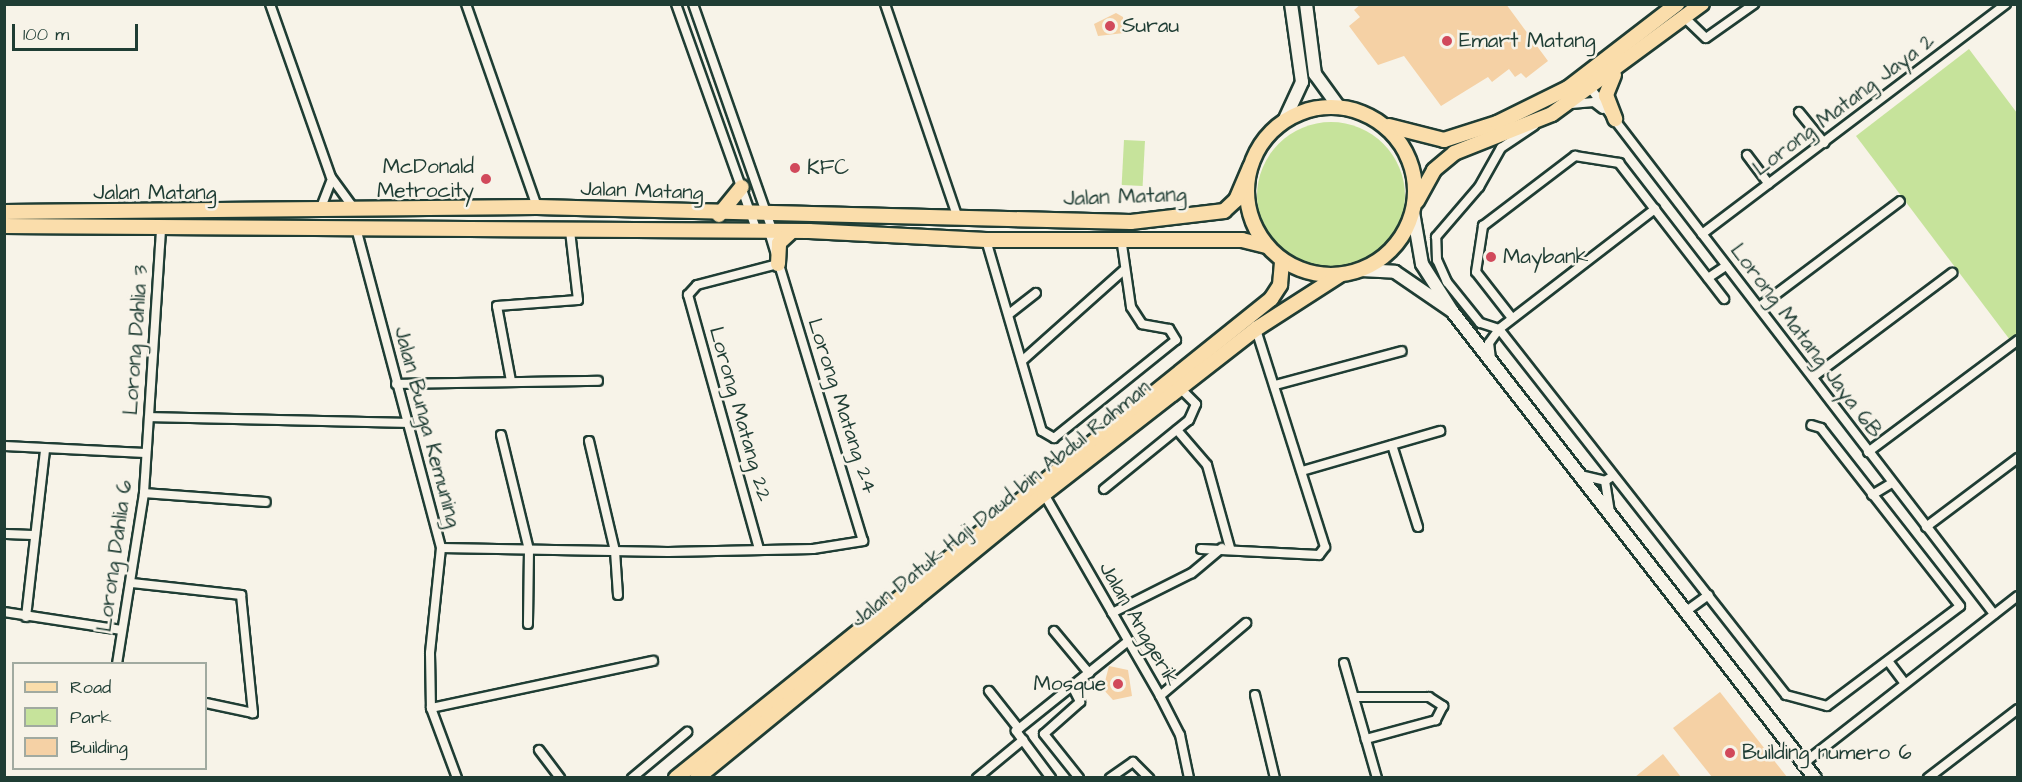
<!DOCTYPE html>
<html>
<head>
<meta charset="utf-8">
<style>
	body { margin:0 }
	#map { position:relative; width:2022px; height:782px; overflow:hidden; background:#f7f3e8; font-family:"Architects Daughter",sans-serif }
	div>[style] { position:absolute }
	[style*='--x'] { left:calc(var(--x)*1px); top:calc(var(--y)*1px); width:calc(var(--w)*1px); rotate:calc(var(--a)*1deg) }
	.green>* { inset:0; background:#c6e39b; transform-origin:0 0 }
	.round { border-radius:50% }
	.building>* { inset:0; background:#f5d1a5 }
	.roads { filter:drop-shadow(2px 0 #1f3d34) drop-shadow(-2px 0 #1f3d34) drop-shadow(0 2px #1f3d34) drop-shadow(0 -2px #1f3d34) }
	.street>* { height:8px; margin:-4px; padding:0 4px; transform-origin:4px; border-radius:4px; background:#f7f3e8 }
	.secondary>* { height:12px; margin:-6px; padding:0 6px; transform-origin:6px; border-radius:6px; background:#f7f3e8 }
	.primary>* { height:14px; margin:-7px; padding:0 7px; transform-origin:7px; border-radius:7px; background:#faddab }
	.primary>.ring { margin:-7px; padding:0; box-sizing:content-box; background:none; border:14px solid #faddab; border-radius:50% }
	.dots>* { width:16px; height:16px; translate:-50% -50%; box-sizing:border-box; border:3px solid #f7f3e8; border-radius:50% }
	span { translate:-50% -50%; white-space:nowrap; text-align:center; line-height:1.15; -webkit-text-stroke:5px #f7f3e8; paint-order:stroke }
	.poi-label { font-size:21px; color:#1f3d34 }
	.left { translate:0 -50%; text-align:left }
	.right { translate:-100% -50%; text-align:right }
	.street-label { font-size:21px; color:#1f3d34 }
	.frame { position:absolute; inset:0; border:6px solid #1f3d34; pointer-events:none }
	.legend { position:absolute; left:12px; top:662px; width:195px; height:108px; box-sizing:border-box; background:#f7f3e8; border:2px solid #a1aaa0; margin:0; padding:8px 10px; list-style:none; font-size:18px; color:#1f3d34 }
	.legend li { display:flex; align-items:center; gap:12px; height:30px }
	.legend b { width:30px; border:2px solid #a1aaa0 }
	.scale { position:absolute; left:12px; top:24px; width:126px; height:27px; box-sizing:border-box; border:3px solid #1f3d34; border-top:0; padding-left:8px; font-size:18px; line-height:21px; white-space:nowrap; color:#1f3d34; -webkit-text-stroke:4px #f7f3e8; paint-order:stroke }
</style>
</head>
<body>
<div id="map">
	<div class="green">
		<div style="clip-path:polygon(1969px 49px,2017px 113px,2018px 334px,2010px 340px,1856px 136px)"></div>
		<div class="round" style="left:1257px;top:122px;width:148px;height:148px"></div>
		<div style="left:1124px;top:140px;width:21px;height:45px;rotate:3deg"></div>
	</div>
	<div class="building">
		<div style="clip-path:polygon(1361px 4px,1506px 4px,1548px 61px,1526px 78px,1521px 73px,1515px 77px,1509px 69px,1492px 82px,1488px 77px,1441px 106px,1404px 56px,1378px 65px,1349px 26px,1360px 17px,1354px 10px)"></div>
		<div style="clip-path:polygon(1116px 13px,1123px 17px,1124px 33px,1098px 36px,1094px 24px)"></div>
		<div style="clip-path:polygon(1109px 666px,1128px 670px,1132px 696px,1113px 700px,1103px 689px)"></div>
		<div style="clip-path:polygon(1720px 692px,1787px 777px,1712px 777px,1673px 728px)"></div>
		<div style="clip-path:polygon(1663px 754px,1681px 777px,1635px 777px)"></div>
	</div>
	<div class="roads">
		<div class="street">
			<div style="--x:270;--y:4;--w:183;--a:70.6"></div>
			<div style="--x:331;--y:177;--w:37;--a:54"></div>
			<div style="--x:466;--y:4;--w:215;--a:70.7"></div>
			<div style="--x:676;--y:4;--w:242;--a:70.4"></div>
			<div style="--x:693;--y:4;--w:242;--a:70.7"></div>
			<div style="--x:885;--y:4;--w:226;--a:71.2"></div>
			<div style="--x:1684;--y:17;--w:30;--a:44"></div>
			<div style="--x:1706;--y:38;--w:59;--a:-35.3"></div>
			<div style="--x:1591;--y:89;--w:662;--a:52.49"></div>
			<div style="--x:1571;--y:104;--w:23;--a:-5"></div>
			<div style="--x:1594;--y:102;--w:11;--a:38"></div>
			<div style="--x:1799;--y:112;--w:40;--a:51"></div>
			<div style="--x:1747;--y:155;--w:36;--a:53"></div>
			<div style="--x:320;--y:210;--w:31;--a:-69"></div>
			<div style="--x:356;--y:228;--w:331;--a:75.1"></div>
			<div style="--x:441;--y:548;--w:106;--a:96"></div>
			<div style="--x:430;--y:653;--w:55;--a:89"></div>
			<div style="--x:431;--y:708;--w:75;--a:69.6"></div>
			<div style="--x:1702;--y:234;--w:381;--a:-37.1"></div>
			<div style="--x:986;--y:240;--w:199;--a:73.7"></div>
			<div style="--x:1042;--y:431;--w:14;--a:30"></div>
			<div style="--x:1054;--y:438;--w:156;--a:-38.8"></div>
			<div style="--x:1176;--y:340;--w:13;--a:-122"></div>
			<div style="--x:1169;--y:329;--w:27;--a:-170"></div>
			<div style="--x:1142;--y:324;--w:20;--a:-123"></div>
			<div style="--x:1131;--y:307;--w:70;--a:-98.2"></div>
			<div style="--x:1708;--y:278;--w:22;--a:-34"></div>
			<div style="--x:1759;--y:307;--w:176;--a:-36.9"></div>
			<div style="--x:1009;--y:314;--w:34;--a:-38"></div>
			<div style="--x:1512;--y:318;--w:58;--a:-128"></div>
			<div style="--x:1476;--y:272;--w:47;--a:-81.3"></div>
			<div style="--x:1483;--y:226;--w:116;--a:-37.3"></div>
			<div style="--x:1575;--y:156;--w:45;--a:9"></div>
			<div style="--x:1619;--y:163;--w:172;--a:52.3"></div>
			<div style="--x:1499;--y:329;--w:465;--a:51.9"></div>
			<div style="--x:1786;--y:695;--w:42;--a:15"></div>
			<div style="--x:1827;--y:706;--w:166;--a:-36.9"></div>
			<div style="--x:1960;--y:606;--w:226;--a:-128"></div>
			<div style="--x:1821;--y:428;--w:10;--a:-163"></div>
			<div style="--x:1499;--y:329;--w:20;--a:-162"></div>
			<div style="--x:1480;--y:323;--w:53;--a:-128.8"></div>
			<div style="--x:1447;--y:282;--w:24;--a:-114"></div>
			<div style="--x:1437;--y:260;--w:23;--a:-92"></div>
			<div style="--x:1436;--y:237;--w:66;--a:-49.3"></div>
			<div style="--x:1479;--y:187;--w:45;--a:-60.6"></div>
			<div style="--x:1501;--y:148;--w:40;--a:-34"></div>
			<div style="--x:1491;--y:359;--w:16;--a:-97"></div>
			<div style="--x:1489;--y:343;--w:17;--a:-54"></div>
			<div style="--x:1499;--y:329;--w:197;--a:-37.6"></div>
			<div style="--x:1023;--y:360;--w:134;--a:-41.7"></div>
			<div style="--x:1813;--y:377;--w:174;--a:-36.8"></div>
			<div style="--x:511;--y:381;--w:76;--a:-100.6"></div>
			<div style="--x:497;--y:306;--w:81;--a:-4.2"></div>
			<div style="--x:578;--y:300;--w:69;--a:-96.6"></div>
			<div style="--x:396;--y:384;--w:202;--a:-0.9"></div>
			<div style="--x:1275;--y:385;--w:131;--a:-15"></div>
			<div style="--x:150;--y:417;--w:257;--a:1.3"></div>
			<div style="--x:1177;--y:430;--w:46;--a:49.4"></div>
			<div style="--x:1207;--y:465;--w:86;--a:74.5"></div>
			<div style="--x:501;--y:435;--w:118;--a:76.3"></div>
			<div style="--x:529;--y:550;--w:74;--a:90.8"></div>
			<div style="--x:589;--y:441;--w:113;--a:76.7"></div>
			<div style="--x:615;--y:551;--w:44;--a:86.1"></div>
			<div style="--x:1392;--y:445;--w:86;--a:72.4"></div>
			<div style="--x:4;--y:446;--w:142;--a:2.8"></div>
			<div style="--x:1868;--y:452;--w:187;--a:-36.7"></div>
			<div style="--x:1302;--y:471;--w:144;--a:-16.2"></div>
			<div style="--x:1580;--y:475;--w:26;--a:13"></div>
			<div style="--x:1605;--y:481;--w:9;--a:-32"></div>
			<div style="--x:1605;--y:481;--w:32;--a:81"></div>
			<div style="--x:1104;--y:489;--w:109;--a:-39.1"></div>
			<div style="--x:1189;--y:420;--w:17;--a:-66"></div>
			<div style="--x:1196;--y:404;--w:23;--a:-135"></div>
			<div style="--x:144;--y:493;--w:122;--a:4.2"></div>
			<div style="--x:1044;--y:494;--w:233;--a:60.1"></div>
			<div style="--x:1160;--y:696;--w:44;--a:62.9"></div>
			<div style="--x:1180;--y:735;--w:44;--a:78.2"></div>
			<div style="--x:1872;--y:495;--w:23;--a:-31"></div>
			<div style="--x:1926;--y:527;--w:115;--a:-36.9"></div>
			<div style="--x:4;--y:534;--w:31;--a:2"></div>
			<div style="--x:441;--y:548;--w:227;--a:1"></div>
			<div style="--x:668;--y:552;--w:145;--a:-1.2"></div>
			<div style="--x:813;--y:549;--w:51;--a:-9.1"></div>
			<div style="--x:863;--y:541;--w:323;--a:-106.9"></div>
			<div style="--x:759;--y:549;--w:264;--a:-105.6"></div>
			<div style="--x:688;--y:295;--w:13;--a:-48"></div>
			<div style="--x:697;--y:285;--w:84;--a:-14.5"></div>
			<div style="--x:1201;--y:549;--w:118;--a:2.9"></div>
			<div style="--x:1319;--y:555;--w:10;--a:-53"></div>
			<div style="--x:1325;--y:547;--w:229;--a:-107.6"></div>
			<div style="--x:132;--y:583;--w:110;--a:6.3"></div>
			<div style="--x:241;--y:595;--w:119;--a:84.2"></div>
			<div style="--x:253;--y:713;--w:48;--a:-168"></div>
			<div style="--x:4;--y:612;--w:119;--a:8.7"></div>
			<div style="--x:1685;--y:612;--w:29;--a:-36"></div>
			<div style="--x:1112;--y:613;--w:89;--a:-26.6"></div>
			<div style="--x:1192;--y:573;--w:39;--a:-40"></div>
			<div style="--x:26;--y:617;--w:169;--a:-83.5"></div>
			<div style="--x:1054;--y:631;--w:55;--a:50.2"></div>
			<div style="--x:1888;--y:661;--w:26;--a:53"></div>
			<div style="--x:1344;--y:663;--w:120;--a:74"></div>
			<div style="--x:117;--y:664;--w:173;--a:-81"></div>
			<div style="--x:144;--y:493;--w:265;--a:-86.3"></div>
			<div style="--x:1072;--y:686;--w:18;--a:63"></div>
			<div style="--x:1080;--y:702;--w:48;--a:138.4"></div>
			<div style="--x:1044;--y:734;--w:56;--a:51.5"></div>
			<div style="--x:989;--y:691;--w:48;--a:51.7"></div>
			<div style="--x:1255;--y:695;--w:85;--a:76.5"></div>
			<div style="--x:1160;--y:696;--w:113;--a:-40.3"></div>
			<div style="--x:1354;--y:697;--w:75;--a:0"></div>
			<div style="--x:1429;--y:697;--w:17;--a:33"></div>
			<div style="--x:1443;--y:706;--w:16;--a:117"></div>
			<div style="--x:1436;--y:720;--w:73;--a:164.8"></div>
			<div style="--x:431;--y:708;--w:227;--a:-12"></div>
			<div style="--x:539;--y:750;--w:35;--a:53"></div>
			<div style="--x:1804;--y:763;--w:271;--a:-38"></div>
			<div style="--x:632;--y:778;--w:72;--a:-39.9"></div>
			<div style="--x:977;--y:778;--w:60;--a:-39.6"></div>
			<div style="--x:1051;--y:778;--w:59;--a:-126.7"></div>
			<div style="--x:1016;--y:731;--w:142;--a:-38.7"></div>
			<div style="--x:1110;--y:778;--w:28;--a:-35"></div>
			<div style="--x:1133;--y:762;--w:23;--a:45"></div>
			<div style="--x:1928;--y:778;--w:113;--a:-37.5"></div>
		</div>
		<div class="secondary">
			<div style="--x:1306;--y:4;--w:71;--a:82.7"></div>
			<div style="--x:1315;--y:74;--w:41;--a:54"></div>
			<div style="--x:1284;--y:121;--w:43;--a:-65.2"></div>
			<div style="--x:1302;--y:82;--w:79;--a:-98"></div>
			<div style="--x:1413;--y:212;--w:53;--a:80.2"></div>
			<div style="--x:1422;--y:264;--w:56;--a:57.4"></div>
			<div style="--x:1452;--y:311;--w:591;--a:52.14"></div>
			<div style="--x:1361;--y:270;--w:34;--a:3"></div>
			<div style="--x:1395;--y:272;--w:69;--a:34.4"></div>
		</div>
		<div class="primary">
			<div style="--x:1614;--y:75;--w:22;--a:112"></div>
			<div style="--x:1606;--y:95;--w:26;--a:69"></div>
			<div class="ring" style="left:1247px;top:107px;width:154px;height:154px"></div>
			<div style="--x:1389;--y:126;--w:57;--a:14.3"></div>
			<div style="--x:1444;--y:140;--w:56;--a:-17.8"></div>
			<div style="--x:1497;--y:123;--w:79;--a:-26.2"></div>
			<div style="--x:1568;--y:88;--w:138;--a:-37.6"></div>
			<div style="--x:1417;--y:201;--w:35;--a:-61"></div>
			<div style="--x:1434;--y:170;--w:26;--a:-40"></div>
			<div style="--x:1454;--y:153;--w:105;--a:-21.7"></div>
			<div style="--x:1552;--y:114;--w:186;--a:-36.3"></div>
			<div style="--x:4;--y:212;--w:533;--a:-0.54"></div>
			<div style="--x:537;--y:207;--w:594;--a:1.45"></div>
			<div style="--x:1131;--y:222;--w:94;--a:-6.7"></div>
			<div style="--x:1224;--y:211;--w:16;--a:-43"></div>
			<div style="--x:1236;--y:200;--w:36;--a:-67"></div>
			<div style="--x:719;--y:215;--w:36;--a:-51"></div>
			<div style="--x:4;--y:226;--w:805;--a:0.36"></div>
			<div style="--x:809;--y:231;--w:177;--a:2.9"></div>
			<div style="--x:986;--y:240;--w:256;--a:0"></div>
			<div style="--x:1242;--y:240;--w:25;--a:14"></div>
			<div style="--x:778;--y:264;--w:21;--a:-87"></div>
			<div style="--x:779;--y:243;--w:16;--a:-43"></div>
			<div style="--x:676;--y:778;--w:764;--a:-38.84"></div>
			<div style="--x:1271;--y:299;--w:17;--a:-57"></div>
			<div style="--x:1280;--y:285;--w:25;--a:-85"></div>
			<div style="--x:697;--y:778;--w:448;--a:-39.3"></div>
			<div style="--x:1044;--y:494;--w:269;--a:-37.9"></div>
			<div style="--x:1256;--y:329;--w:100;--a:-32.7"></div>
		</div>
	</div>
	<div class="dots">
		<div style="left:1110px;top:26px;background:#d1495b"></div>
		<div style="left:1447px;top:41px;background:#d1495b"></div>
		<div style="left:795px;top:168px;background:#d1495b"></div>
		<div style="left:486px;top:179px;background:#d1495b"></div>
		<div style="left:1491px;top:257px;background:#d1495b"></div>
		<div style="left:1118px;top:684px;background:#d1495b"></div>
		<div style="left:1730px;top:753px;background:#d1495b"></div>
	</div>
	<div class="poi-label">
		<span class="left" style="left:1122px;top:26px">Surau</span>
		<span class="left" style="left:1459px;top:41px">Emart Matang</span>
		<span class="right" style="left:474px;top:179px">McDonald<br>Metrocity</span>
		<span class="left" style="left:807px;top:168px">KFC</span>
		<span class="left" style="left:1503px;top:257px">Maybank</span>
		<span class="right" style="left:1106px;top:684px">Mosque</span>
		<span class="left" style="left:1742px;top:753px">Building numero 6</span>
	</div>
	<div class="street-label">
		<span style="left:1844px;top:105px;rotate:-37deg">Lorong Matang Jaya 2</span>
		<span style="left:642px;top:191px;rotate:2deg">Jalan Matang</span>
		<span style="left:155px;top:193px">Jalan Matang</span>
		<span style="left:1125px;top:197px;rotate:-2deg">Jalan Matang</span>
		<span style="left:136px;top:340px;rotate:-86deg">Lorong Dahlia 3</span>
		<span style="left:1806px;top:341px;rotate:53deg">Lorong Matang Jaya 6B</span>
		<span style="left:842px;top:406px;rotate:72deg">Lorong Matang 24</span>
		<span style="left:740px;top:414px;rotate:74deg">Lorong Matang 22</span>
		<span style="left:427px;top:427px;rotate:75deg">Jalan Bunga Kemuning</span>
		<span style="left:1001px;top:504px;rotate:-39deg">Jalan Datuk Haji Daud bin Abdul Rahman</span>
		<span style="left:115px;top:556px;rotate:-82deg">Lorong Dahlia 6</span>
		<span style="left:1139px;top:624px;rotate:60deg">Jalan Anggerik</span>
	</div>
	<div class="frame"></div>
	<ul class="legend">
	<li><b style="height:8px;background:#faddab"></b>Road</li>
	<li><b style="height:16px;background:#c6e39b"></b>Park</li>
	<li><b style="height:16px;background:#f5d1a5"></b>Building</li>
	</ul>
	<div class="scale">100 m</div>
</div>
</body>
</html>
